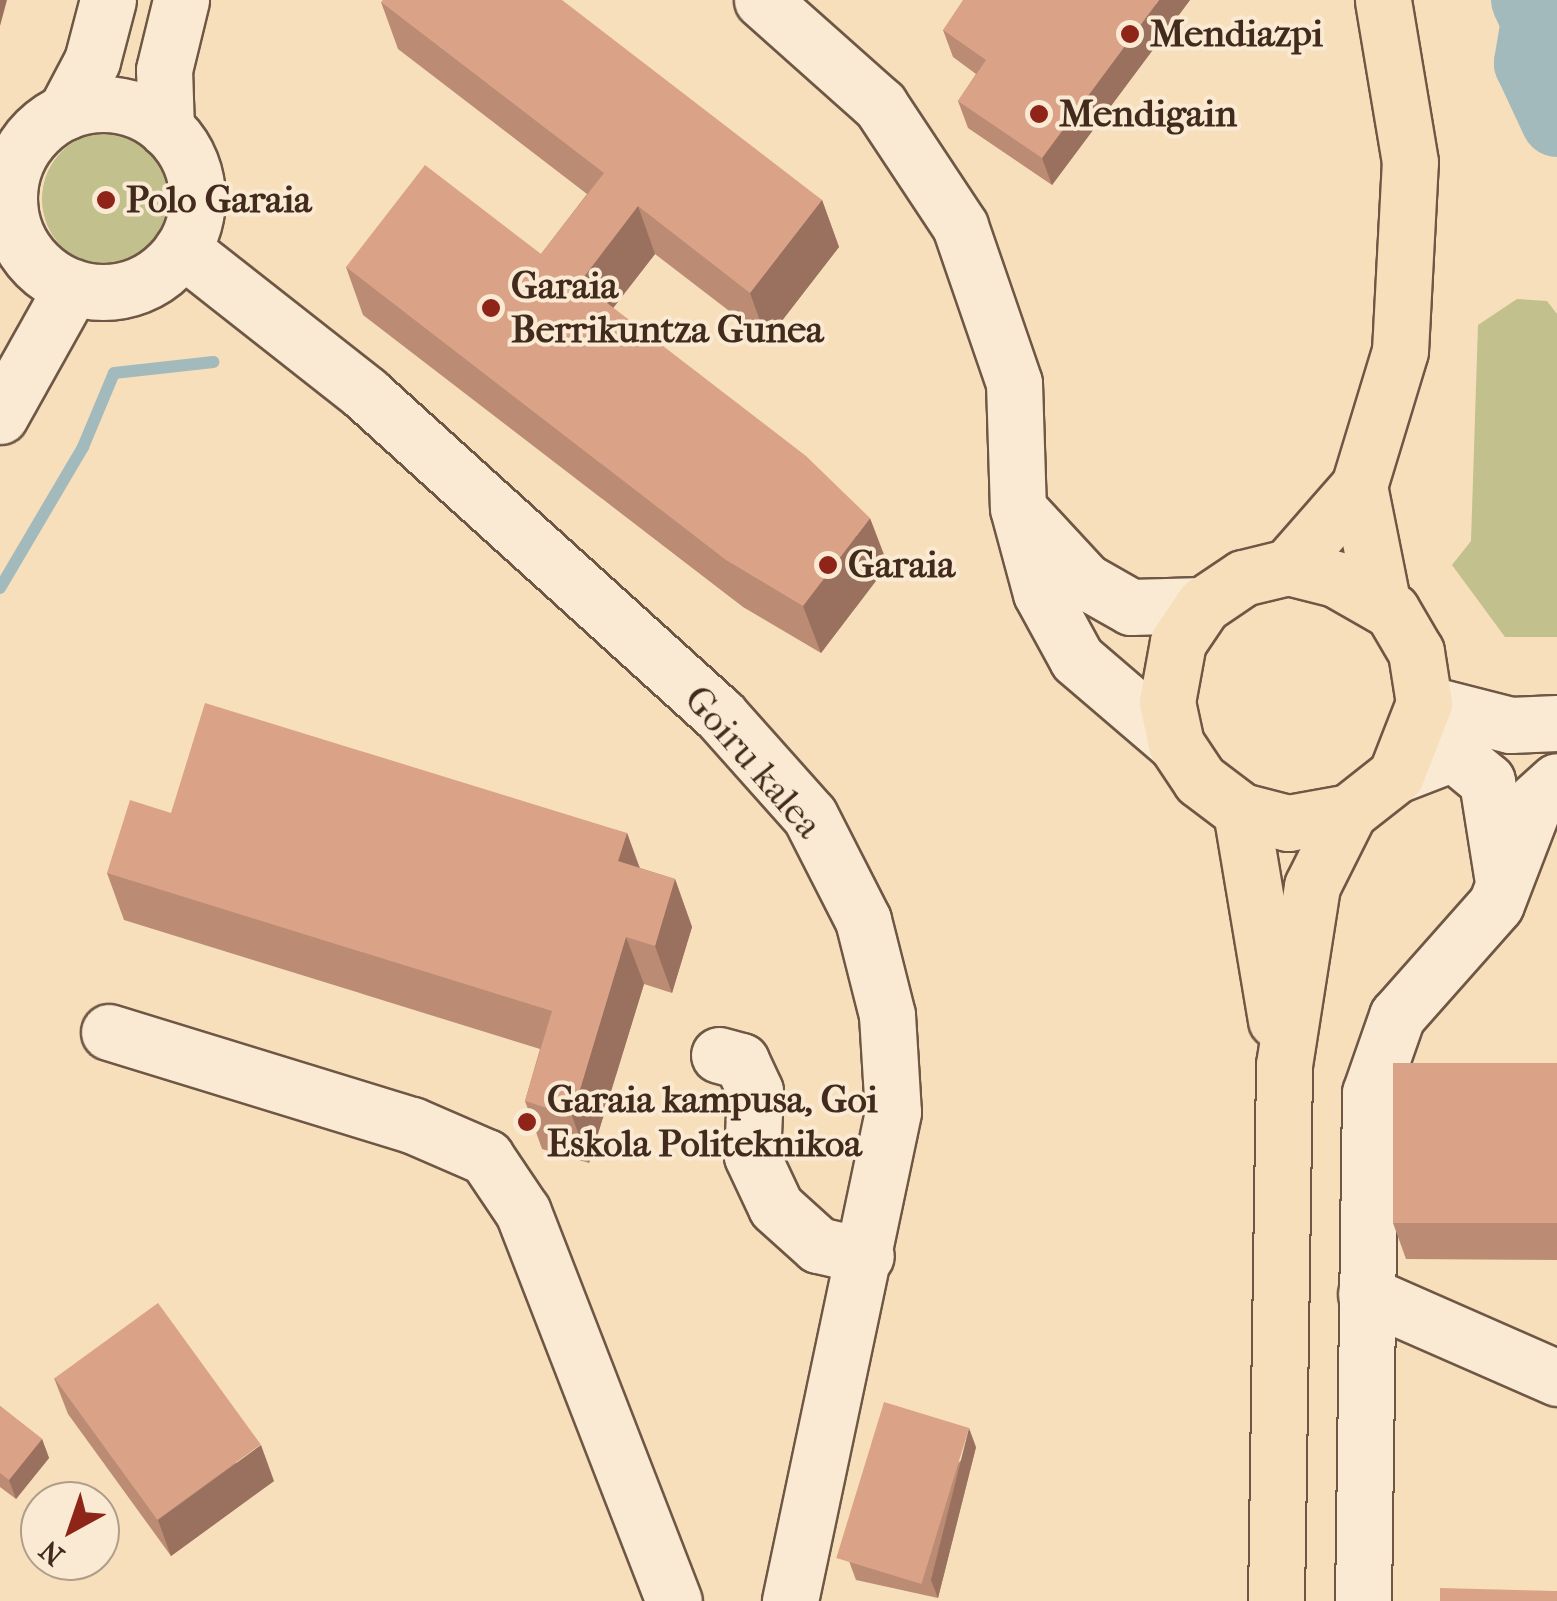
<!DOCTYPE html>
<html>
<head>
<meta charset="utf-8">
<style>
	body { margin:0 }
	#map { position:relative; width:1557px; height:1601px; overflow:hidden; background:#f7dfbc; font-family:"IM FELL French Canon",serif }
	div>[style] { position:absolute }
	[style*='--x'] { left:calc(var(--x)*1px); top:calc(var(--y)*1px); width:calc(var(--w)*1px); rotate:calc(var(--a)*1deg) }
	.green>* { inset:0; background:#c2c08d }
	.round { border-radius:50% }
	.stream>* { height:12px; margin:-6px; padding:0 6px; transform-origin:6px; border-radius:6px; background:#a2babc }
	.river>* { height:72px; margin:-36px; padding:0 36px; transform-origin:36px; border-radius:36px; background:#a2babc }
	.roads { filter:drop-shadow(2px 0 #6f5745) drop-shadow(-2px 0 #6f5745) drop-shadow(0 2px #6f5745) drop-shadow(0 -2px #6f5745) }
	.minor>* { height:55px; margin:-27.5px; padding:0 27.5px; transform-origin:27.5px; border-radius:27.5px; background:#faead3 }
	.minor>.ring { margin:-27.5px; padding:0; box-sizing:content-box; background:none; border:55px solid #faead3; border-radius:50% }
	.major>* { height:55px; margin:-27.5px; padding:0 27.5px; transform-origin:27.5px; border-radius:27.5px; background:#f7dfbc }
	.wall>* { inset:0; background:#bb8b74 }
	.shaded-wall>* { inset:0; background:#99715e }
	.building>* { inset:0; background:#daa287; transform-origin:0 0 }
	.dots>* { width:28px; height:28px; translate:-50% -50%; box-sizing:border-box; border:5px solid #faead3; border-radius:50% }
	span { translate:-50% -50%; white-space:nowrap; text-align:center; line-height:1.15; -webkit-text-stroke:8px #faead3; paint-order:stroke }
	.poi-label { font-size:38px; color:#422a1d; font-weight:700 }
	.left { translate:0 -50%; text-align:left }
	.street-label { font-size:38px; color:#422a1d }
	.north { position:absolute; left:20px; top:1481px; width:100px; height:100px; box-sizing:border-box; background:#faead3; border:2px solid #b09d8a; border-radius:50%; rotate:220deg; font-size:28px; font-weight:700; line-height:40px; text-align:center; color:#422a1d }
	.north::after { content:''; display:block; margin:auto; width:35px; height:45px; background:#8f2418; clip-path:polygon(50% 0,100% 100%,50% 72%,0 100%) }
</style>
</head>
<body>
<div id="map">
	<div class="green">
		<div class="round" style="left:42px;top:132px;width:134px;height:134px"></div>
		<div style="clip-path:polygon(1517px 299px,1547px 301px,1557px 314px,1557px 637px,1505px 637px,1452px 565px,1471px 541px,1478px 325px)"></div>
	</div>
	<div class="stream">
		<div style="--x:0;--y:588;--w:164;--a:-59.5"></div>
		<div style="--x:83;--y:447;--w:80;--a:-67.3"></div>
		<div style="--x:114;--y:373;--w:100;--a:-6.3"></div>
	</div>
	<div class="river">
		<div style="--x:1527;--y:0;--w:23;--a:65"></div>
		<div style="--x:1537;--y:21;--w:43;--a:99.5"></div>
		<div style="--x:1530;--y:63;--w:64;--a:65"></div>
	</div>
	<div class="roads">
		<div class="minor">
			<div style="--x:762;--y:0;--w:158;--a:41.7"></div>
			<div style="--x:880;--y:105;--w:145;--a:56.5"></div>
			<div style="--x:960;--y:226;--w:166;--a:71"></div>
			<div style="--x:1014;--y:383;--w:125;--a:88.2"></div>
			<div style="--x:1018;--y:508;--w:88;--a:74.9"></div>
			<div style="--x:1041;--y:593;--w:75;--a:61.4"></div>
			<div style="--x:1077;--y:659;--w:130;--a:40.6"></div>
			<div class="ring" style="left:9px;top:104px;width:133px;height:133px"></div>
			<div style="--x:65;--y:112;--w:58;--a:-62.1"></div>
			<div style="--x:92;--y:61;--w:63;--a:-75.3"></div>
			<div style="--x:166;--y:129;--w:59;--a:-91.9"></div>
			<div style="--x:164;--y:70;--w:72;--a:-76.3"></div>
			<div style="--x:182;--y:249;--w:234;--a:38.2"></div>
			<div style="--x:366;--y:394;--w:478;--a:42.2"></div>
			<div style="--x:720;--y:715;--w:135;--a:48.3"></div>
			<div style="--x:810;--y:816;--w:117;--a:63"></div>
			<div style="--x:863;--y:920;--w:98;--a:75.8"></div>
			<div style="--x:887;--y:1015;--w:97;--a:86.5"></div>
			<div style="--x:893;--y:1112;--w:500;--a:101.9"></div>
			<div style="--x:0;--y:416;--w:148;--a:-60.8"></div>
			<div style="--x:1023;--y:514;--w:91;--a:47.2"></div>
			<div style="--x:1085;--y:581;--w:53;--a:29.5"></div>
			<div style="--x:1131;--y:607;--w:72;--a:-1.6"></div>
			<div style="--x:1424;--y:703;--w:89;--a:14.3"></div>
			<div style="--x:1510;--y:725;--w:47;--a:-2.4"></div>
			<div style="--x:1396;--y:775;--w:61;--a:-21.1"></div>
			<div style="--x:1453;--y:753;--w:44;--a:39.5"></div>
			<div style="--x:1487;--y:781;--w:96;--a:81"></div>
			<div style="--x:109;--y:1032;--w:317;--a:17.1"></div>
			<div style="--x:412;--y:1125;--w:81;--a:23.4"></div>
			<div style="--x:486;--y:1157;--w:66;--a:56.1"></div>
			<div style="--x:523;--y:1212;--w:417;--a:68.8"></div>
			<div style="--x:719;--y:1055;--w:23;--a:15"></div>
			<div style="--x:741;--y:1061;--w:33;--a:65"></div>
			<div style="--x:755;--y:1091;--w:65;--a:92.6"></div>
			<div style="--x:752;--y:1156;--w:56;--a:64.8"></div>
			<div style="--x:776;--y:1207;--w:57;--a:42.1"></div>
			<div style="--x:818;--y:1245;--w:49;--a:12.9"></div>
			<div style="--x:1366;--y:1294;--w:209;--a:23.7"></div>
			<div style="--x:1363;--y:1601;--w:508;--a:-89.21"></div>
			<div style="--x:1370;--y:1093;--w:82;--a:-70.7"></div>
			<div style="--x:1397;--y:1016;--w:149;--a:-48.5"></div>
			<div style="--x:1496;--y:904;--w:111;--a:-69"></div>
			<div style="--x:1536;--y:800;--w:28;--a:-42"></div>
		</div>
		<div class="major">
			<div style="--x:1359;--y:486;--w:122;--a:78.7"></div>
			<div style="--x:1288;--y:567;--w:108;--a:-48.8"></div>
			<div style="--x:1359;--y:486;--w:141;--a:-73.1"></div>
			<div style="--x:1400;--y:351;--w:189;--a:-87"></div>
			<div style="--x:1410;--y:162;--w:164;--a:-99.5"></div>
			<div style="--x:1241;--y:811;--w:212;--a:80.5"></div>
			<div style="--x:1276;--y:1601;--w:536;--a:-89.14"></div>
			<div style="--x:1284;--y:1065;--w:181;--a:-81.1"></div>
			<div style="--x:1312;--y:886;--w:83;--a:-63.4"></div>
			<div style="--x:1349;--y:812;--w:60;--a:-38.2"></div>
			<div style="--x:1396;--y:775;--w:77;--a:-68.7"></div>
			<div style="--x:1424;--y:703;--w:52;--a:-98.9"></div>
			<div style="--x:1416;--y:652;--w:48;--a:-120.3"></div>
			<div style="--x:1392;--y:611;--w:64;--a:-150.3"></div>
			<div style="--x:1336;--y:579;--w:49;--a:-166"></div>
			<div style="--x:1288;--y:567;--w:46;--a:166.3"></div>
			<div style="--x:1243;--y:578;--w:48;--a:146"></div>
			<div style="--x:1203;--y:605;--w:45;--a:124"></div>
			<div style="--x:1178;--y:642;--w:61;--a:100.4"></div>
			<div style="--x:1167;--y:702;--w:43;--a:77.9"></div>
			<div style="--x:1176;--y:744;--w:43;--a:56.3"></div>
			<div style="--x:1200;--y:780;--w:51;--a:37.1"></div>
			<div style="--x:1241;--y:811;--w:49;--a:14.3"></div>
			<div style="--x:1288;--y:823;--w:62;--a:-10.2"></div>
		</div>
	</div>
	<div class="wall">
		<div style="clip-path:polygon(1190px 0,1052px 185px,968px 128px,958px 101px,976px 74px,953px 57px,943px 30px)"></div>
		<div style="clip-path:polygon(381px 2px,822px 200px,839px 247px,767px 340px,655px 254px,613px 308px,888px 565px,821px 653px,743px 607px,363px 315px,346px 267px,541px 254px,587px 194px,398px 49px)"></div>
		<div style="clip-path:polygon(171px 813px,627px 833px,640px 868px,675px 879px,692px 927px,672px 993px,644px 984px,589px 1163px,542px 1149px,525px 1101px,540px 1049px,124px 920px,107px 873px)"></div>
		<div style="clip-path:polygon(1557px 1064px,1557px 1260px,1406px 1259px,1393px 1223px)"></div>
		<div style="clip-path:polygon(54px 1378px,274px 1481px,171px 1556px,68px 1414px)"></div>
		<div style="clip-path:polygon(0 1406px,42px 1439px,49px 1458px,16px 1499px,0 1487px)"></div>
		<div style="clip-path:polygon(976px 1447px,938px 1598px,856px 1580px,849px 1561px)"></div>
	</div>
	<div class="shaded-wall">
		<div style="clip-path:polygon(0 0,7px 0,0 26px)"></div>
		<div style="clip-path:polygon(1159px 0,1190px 0,1052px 185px,1042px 158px)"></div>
		<div style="clip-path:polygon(822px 200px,839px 247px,767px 340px,750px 293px)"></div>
		<div style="clip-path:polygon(638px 206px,655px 254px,597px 329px,580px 282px)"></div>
		<div style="clip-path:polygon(870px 518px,888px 565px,821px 653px,803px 606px)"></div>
		<div style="clip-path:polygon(627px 833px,644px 881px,618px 861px)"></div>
		<div style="clip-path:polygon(675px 879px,692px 927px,672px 993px,655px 946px)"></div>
		<div style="clip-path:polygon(626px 937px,644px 984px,589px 1163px,572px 1116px)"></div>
		<div style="clip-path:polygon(969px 1428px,976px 1447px,938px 1598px,931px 1580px)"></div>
		<div style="clip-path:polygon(42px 1439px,49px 1458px,16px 1499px,9px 1480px)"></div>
		<div style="clip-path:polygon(261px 1445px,274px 1481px,171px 1556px,158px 1520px)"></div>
	</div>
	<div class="building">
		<div style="clip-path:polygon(383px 0,562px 0,822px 200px,750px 293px,638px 206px,580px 282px,806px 456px,870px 518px,803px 606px,726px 560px,346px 267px,425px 165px,541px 254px,604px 173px,381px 2px)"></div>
		<div style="clip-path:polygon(963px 0,1159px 0,1042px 158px,958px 101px,986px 60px,943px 30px)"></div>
		<div style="clip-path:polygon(205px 703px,627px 833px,618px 861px,675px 879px,655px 946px,626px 937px,572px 1116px,525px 1101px,552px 1011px,107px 873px,130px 800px,171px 813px)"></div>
		<div style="left:1393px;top:1063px;width:164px;height:160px"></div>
		<div style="left:158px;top:1303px;width:175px;height:128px;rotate:54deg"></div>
		<div style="left:884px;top:1402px;width:89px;height:163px;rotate:17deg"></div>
		<div style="clip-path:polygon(0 1406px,42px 1439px,9px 1480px,0 1473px)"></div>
		<div style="clip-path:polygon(1440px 1588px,1557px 1591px,1557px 1601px,1440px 1601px)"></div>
	</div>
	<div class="dots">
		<div style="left:1130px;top:34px;background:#8f2418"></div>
		<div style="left:1039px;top:114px;background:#8f2418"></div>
		<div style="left:106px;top:200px;background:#8f2418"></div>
		<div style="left:491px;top:308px;background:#8f2418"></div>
		<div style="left:828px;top:565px;background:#8f2418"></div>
		<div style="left:527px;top:1122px;background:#8f2418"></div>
	</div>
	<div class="poi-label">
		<span class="left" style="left:1150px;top:34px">Mendiazpi</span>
		<span class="left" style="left:1059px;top:114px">Mendigain</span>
		<span class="left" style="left:126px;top:200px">Polo Garaia</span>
		<span class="left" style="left:511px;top:308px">Garaia<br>Berrikuntza Gunea</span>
		<span class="left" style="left:848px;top:565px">Garaia</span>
		<span class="left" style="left:547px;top:1122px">Garaia kampusa, Goi<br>Eskola Politeknikoa</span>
	</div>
	<div class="street-label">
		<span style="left:753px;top:762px;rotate:49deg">Goiru kalea</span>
	</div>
	<div class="north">N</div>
</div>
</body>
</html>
